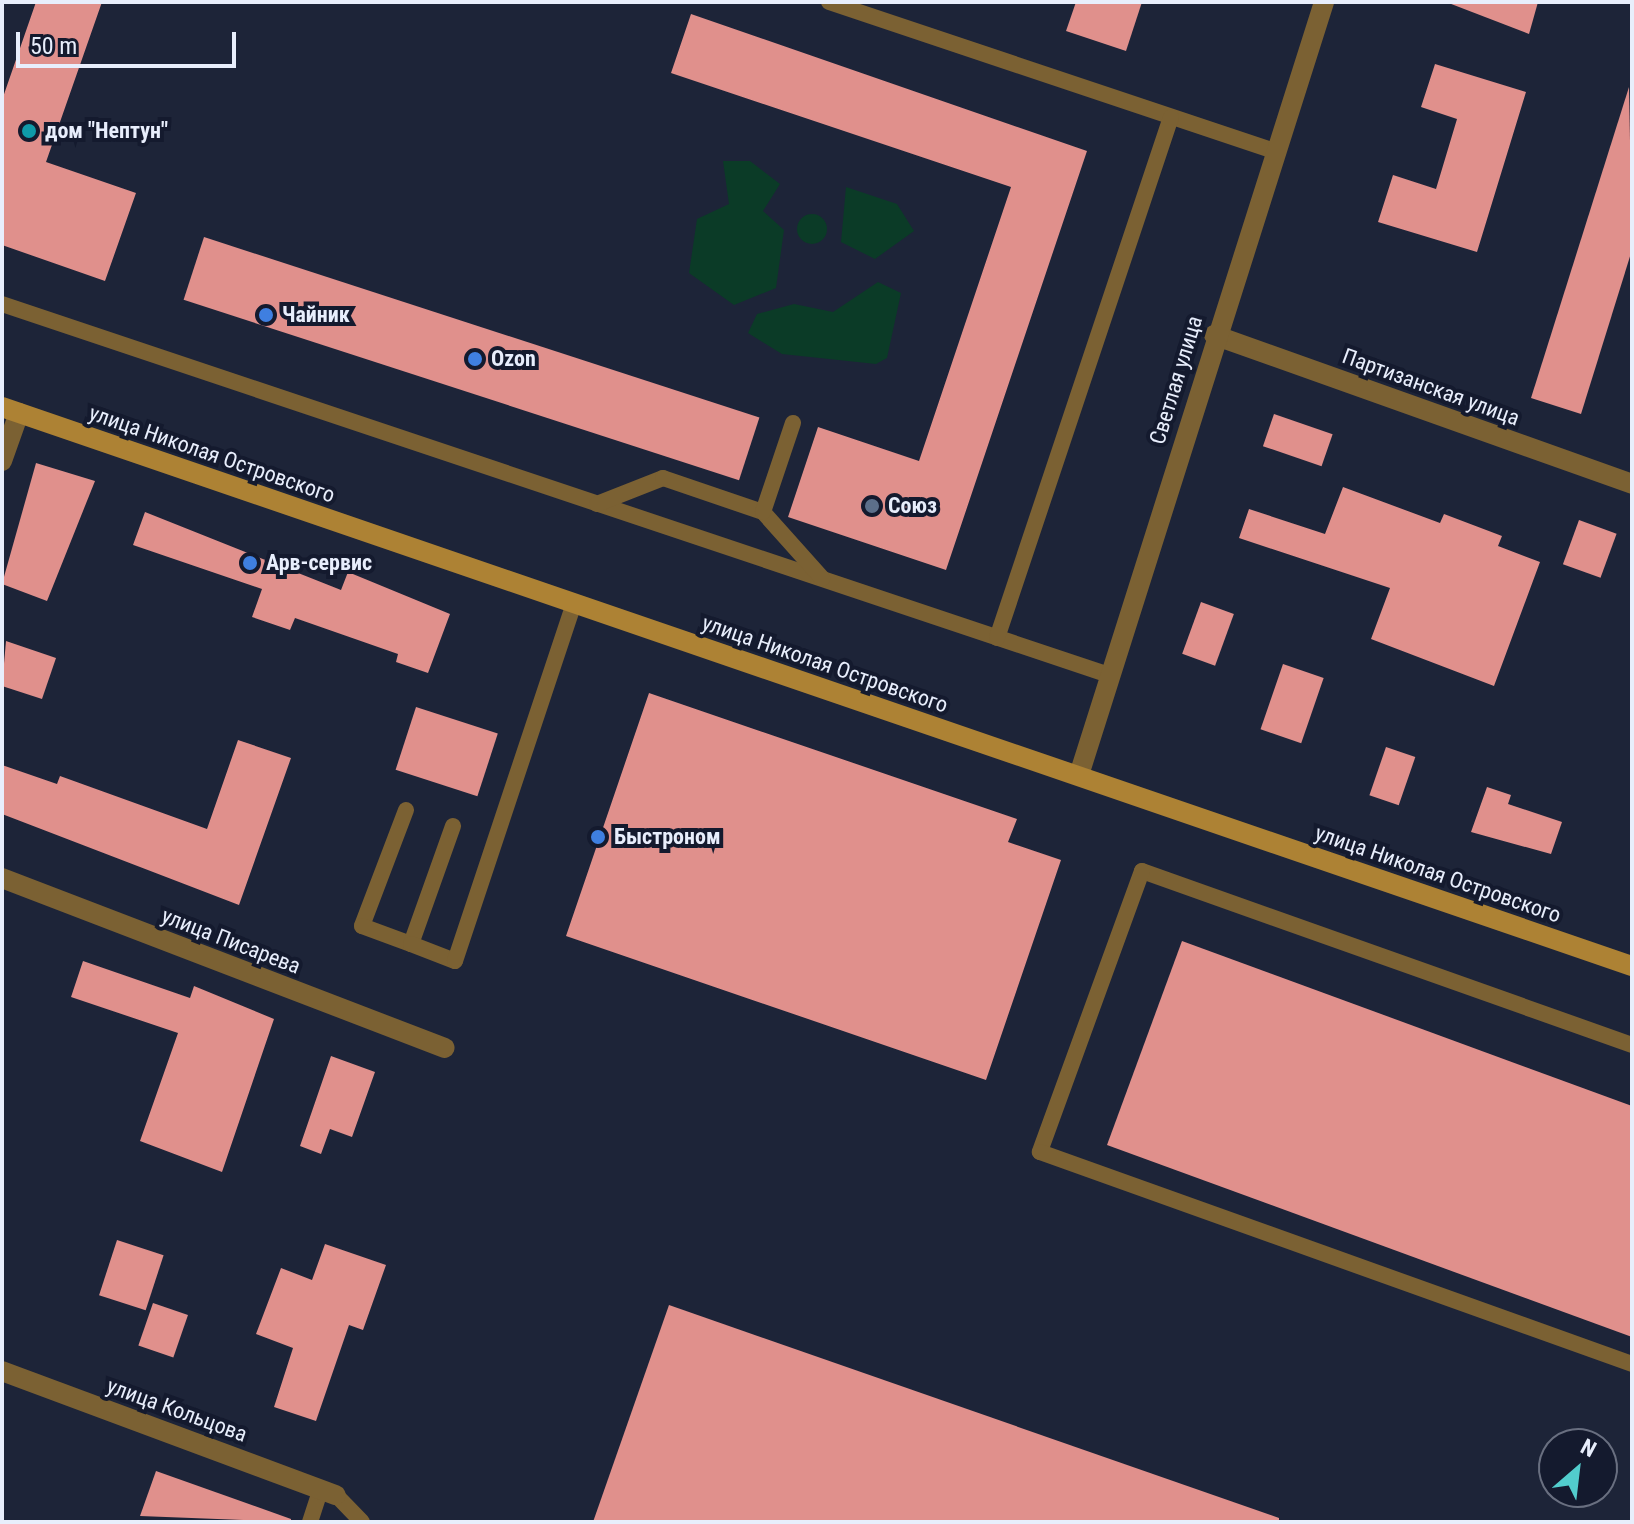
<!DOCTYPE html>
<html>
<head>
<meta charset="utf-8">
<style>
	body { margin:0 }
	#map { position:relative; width:1634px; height:1524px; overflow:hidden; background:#1d2438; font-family:"Roboto Condensed",sans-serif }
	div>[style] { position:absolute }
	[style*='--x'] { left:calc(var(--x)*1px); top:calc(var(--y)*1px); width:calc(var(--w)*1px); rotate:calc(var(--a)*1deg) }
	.green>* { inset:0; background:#0b3b27 }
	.round { border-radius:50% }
	.building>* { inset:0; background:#e0908c; transform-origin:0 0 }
	.lane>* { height:16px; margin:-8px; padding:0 8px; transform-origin:8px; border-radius:8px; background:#7b6133 }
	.street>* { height:20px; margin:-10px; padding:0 10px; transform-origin:10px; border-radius:10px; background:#7b6133 }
	.secondary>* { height:20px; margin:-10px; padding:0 10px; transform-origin:10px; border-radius:10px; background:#ad8234 }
	.dots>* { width:22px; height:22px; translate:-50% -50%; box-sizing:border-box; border:4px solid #141a2e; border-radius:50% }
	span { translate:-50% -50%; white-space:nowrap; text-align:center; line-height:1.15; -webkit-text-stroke:8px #141a2e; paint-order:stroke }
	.poi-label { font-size:22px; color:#e8eefc; font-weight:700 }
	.left { translate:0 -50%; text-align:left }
	.street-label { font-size:22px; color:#e8eefc }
	.frame { position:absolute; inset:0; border:4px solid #e8eefc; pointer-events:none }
	.north { position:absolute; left:1538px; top:1428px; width:80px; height:80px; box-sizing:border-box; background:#141a2e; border:2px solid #696f80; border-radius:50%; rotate:28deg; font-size:22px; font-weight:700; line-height:32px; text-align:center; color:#e8eefc }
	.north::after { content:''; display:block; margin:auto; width:28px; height:36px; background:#52cdcd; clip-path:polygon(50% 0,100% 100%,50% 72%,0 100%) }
	.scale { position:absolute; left:16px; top:32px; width:220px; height:36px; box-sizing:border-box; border:4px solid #e8eefc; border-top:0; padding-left:10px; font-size:24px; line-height:28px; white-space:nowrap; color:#e8eefc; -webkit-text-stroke:6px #141a2e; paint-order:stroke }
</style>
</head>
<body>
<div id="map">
	<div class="green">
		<div style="clip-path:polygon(723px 161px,750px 161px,780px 184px,763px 211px,784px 230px,776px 288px,734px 305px,689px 273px,697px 219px,729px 204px)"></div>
		<div style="clip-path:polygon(846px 187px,897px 204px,914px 231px,875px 259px,841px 242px)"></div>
		<div class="round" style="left:797px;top:214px;width:30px;height:30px"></div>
		<div style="clip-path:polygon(878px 282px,901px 293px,887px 358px,876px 364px,782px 354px,748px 333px,757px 314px,794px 304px,833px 312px)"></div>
	</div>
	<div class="building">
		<div style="clip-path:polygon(36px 2px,102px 2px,46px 162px,136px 193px,105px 281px,2px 245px,2px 100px)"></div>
		<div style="clip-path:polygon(1076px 2px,1142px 2px,1126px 51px,1066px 31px)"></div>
		<div style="clip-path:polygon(1446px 2px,1538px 2px,1529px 34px)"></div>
		<div style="clip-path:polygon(691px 14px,1087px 151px,946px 570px,788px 517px,818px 427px,919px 461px,1011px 187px,671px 73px)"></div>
		<div style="clip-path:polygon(1435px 64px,1526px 92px,1477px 252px,1378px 222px,1393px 175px,1436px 189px,1457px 119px,1421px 107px)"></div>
		<div style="clip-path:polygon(1629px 87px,1632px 250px,1581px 414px,1531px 398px)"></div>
		<div style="left:204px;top:237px;width:584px;height:66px;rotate:18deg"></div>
		<div style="left:1274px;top:414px;width:62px;height:34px;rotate:19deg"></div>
		<div style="clip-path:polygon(36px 463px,95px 481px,47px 601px,2px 584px)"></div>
		<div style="clip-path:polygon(1343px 487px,1440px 523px,1444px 514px,1502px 536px,1498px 546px,1540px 562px,1494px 686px,1371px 639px,1390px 588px,1239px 538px,1249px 509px,1325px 534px)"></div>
		<div style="clip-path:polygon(145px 512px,341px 590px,348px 572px,450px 614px,428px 673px,396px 662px,398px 654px,295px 618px,290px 630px,252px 617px,262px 589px,133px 545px)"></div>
		<div style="left:1579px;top:520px;width:40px;height:47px;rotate:20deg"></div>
		<div style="left:1201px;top:602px;width:35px;height:55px;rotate:20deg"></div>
		<div style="clip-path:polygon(6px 641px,56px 658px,42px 699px,2px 686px)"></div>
		<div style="left:1283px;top:664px;width:43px;height:69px;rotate:19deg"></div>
		<div style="clip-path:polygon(649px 693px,1017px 819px,1008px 842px,1061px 860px,986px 1080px,566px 936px)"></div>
		<div style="left:416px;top:707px;width:86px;height:66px;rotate:18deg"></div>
		<div style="clip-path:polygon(238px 740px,291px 758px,239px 905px,2px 814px,2px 765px,57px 784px,60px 776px,207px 829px)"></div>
		<div style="left:1386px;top:747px;width:31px;height:51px;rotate:19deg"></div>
		<div style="clip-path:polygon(1487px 787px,1511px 795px,1508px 804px,1562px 822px,1551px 854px,1471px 832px)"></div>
		<div style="clip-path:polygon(1182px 941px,1632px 1106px,1632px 1337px,1107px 1145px)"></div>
		<div style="clip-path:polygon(83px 961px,190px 998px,194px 986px,274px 1019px,222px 1172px,140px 1141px,178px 1033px,71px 997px)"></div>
		<div style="clip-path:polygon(331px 1056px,375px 1072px,352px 1137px,330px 1129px,321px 1154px,300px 1146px)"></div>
		<div style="left:117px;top:1240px;width:49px;height:58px;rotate:18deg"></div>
		<div style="clip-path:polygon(325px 1244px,386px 1265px,363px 1330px,349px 1325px,316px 1421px,274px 1407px,293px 1348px,256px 1334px,281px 1268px,312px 1280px)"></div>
		<div style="left:153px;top:1303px;width:37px;height:45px;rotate:19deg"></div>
		<div style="clip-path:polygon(669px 1305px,1279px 1518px,1279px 1522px,593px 1522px)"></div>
		<div style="clip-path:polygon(156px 1471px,291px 1519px,291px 1522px,140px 1516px)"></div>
	</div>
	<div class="lane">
		<div style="--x:829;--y:2;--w:470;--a:18.5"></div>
		<div style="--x:2;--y:304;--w:1168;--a:18.53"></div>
		<div style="--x:597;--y:504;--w:71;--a:-21.5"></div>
		<div style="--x:663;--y:478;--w:106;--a:18.8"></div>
		<div style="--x:763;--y:512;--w:89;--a:48.2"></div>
		<div style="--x:763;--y:512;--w:94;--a:-71.4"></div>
		<div style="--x:997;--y:638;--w:549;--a:-71.53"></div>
		<div style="--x:406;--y:810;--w:124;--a:110.8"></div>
		<div style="--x:362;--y:926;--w:52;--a:20.2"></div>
		<div style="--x:453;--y:826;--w:125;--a:109.6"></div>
		<div style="--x:411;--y:944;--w:47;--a:21.1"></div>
		<div style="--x:455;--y:961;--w:376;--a:-71.6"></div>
		<div style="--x:1632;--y:1045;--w:520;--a:-160.45"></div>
		<div style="--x:1142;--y:871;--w:299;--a:110"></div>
		<div style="--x:1040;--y:1152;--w:629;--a:19.7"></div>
		<div style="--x:336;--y:1495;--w:37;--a:46"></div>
		<div style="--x:310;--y:1522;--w:35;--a:-72"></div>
	</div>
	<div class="street">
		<div style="--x:1214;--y:335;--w:444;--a:19.6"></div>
		<div style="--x:2;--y:461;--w:51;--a:-70.5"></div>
		<div style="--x:1079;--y:775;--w:811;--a:-72.41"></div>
		<div style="--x:2;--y:878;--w:474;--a:21"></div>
		<div style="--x:2;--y:1371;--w:356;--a:20.4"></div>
	</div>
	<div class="secondary">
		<div style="--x:2;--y:407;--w:1723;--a:18.93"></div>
	</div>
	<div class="dots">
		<div style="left:29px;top:131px;background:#0f9aa8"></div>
		<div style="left:266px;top:315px;background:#3f7fe0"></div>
		<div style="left:475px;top:359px;background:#3f7fe0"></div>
		<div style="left:872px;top:506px;background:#5c6f8a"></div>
		<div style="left:250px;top:563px;background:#3f7fe0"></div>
		<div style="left:598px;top:837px;background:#3f7fe0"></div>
	</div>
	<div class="poi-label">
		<span class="left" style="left:45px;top:131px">дом "Нептун"</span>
		<span class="left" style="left:282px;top:315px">Чайник</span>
		<span class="left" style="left:491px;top:359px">Ozon</span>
		<span class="left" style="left:888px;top:506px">Союз</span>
		<span class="left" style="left:266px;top:563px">Арв-сервис</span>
		<span class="left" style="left:614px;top:837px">Быстроном</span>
	</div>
	<div class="street-label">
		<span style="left:1176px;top:380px;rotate:-73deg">Светлая улица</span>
		<span style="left:1431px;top:387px;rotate:20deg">Партизанская улица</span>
		<span style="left:212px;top:454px;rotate:19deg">улица Николая Островского</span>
		<span style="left:825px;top:664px;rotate:19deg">улица Николая Островского</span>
		<span style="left:1438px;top:874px;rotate:19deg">улица Николая Островского</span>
		<span style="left:231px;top:941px;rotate:21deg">улица Писарева</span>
		<span style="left:177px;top:1410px;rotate:20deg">улица Кольцова</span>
	</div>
	<div class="frame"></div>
	<div class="north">N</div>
	<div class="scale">50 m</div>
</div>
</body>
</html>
